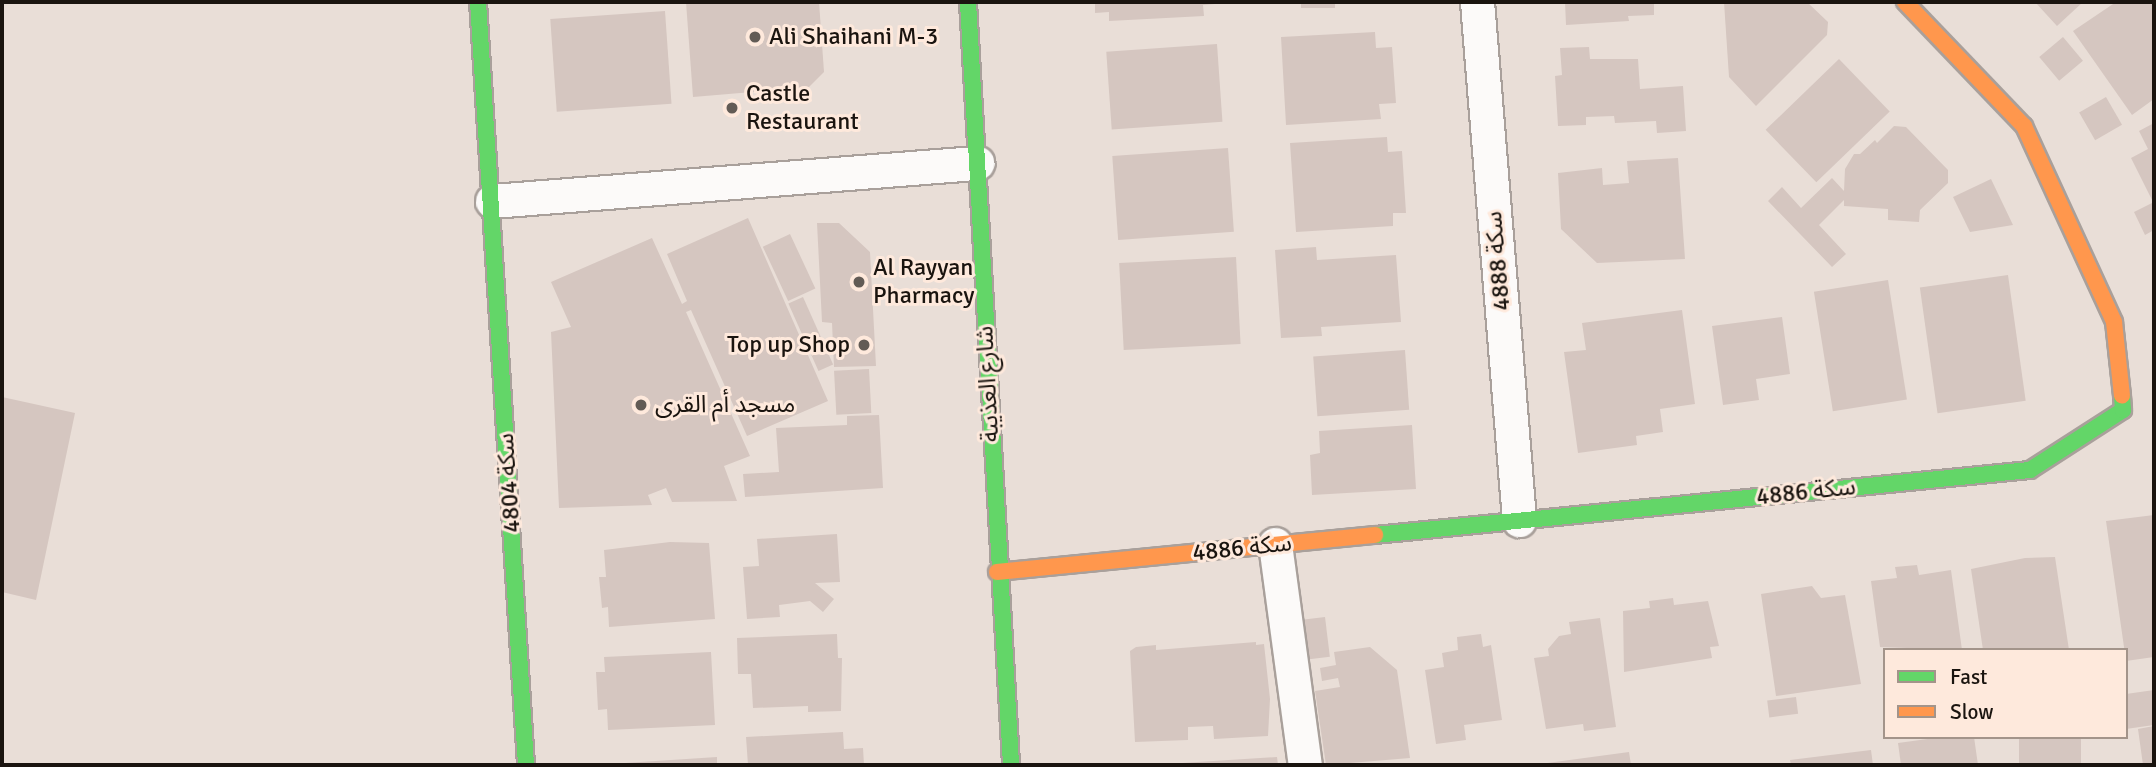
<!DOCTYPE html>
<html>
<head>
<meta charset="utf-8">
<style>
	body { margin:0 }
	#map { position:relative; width:2156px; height:767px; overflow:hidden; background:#e9ded7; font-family:Signika,"Noto Sans Arabic",sans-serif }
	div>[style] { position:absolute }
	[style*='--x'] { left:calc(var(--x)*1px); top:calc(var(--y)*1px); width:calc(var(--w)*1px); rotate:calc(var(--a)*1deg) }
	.building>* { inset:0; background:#d5c6c0; transform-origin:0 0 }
	.roads { filter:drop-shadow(2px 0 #a9a09b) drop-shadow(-2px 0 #a9a09b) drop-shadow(0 2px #a9a09b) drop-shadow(0 -2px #a9a09b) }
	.street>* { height:33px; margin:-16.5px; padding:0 16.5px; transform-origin:16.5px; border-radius:16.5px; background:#fcfaf9 }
	.fast>* { height:16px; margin:-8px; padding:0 8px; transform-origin:8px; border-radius:8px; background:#63d668 }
	.slow>* { height:16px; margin:-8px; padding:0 8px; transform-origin:8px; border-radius:8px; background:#ff974d }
	.dots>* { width:19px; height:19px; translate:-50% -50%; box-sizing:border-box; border:4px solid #fee9dc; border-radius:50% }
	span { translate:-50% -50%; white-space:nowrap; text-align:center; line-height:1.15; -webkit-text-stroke:6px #fee9dc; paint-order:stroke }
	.poi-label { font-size:24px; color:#1a140f }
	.left { translate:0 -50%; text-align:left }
	.right { translate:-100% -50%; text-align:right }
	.street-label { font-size:24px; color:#1a140f }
	.frame { position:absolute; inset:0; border:4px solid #1a140f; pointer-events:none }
	.legend { position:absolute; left:1883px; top:648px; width:245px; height:91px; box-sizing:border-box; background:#fee9dc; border:2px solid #a3948a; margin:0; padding:9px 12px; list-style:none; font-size:21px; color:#1a140f }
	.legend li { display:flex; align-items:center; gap:14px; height:35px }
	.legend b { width:35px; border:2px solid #a3948a }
</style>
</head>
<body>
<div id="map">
	<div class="building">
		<div style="clip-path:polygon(686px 2px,819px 2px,824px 72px,809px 87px,693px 97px)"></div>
		<div style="clip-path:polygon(1095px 2px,1215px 2px,1215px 4px,1203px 5px,1204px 16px,1109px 21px,1109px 12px,1095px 13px)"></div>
		<div style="left:1301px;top:2px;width:34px;height:6px"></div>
		<div style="clip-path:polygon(1565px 2px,1654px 2px,1654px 15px,1628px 16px,1629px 21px,1566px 25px)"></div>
		<div style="clip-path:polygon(1724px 2px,1807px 2px,1828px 22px,1827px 35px,1756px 106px,1729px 77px)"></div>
		<div style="clip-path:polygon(2035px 2px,2083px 2px,2057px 26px)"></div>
		<div style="clip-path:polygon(2116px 2px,2154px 2px,2154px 99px,2132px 115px,2073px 31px)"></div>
		<div style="left:665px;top:11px;width:93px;height:115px;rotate:86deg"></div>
		<div style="clip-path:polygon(1375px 32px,1376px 48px,1392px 47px,1396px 103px,1379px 104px,1381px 119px,1286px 125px,1281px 37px)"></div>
		<div style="left:2063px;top:37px;width:31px;height:31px;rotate:50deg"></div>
		<div style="left:1217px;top:44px;width:78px;height:111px;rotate:86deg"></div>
		<div style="clip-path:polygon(1589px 47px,1590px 59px,1638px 59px,1640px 89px,1683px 86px,1686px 131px,1657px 133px,1656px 121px,1615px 123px,1614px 116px,1586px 117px,1586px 125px,1558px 126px,1555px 76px,1562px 75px,1560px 48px)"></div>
		<div style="left:1839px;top:59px;width:73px;height:102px;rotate:46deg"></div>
		<div style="left:2106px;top:97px;width:32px;height:31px;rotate:60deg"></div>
		<div style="clip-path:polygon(2154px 123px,2154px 199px,2152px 200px,2131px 158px,2148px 149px,2139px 131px)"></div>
		<div style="clip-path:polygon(1894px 126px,1906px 127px,1948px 170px,1948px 183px,1920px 210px,1919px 222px,1888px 220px,1888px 209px,1844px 206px,1844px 200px,1819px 225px,1846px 254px,1832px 267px,1768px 201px,1782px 187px,1801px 208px,1832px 178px,1844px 191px,1845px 169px,1854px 154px,1860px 154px,1875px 140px,1877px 143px)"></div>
		<div style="clip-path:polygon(1387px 137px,1388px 152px,1402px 151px,1406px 213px,1393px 213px,1393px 226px,1296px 232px,1290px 143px)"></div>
		<div style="left:1228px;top:148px;width:84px;height:116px;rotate:86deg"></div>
		<div style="clip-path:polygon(1678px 158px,1685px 259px,1597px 263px,1561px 229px,1558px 173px,1602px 168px,1603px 185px,1629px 183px,1627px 161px)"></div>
		<div style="clip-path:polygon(1991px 179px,2013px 225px,1970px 232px,1953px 197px)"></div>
		<div style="clip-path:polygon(2154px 202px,2154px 230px,2145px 235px,2134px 212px)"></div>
		<div style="clip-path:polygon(748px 218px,828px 401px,747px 436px,691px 310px,686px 312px,750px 456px,724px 466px,737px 501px,672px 502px,666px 488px,648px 495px,652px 505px,559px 508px,551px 332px,571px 327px,551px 282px,652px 238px,682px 304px,687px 301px,667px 254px)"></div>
		<div style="clip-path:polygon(817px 223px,839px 223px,870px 252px,876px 366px,834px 367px,832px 323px,822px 322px)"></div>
		<div style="left:790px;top:234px;width:60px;height:30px;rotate:65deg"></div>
		<div style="clip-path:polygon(1316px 247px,1317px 260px,1396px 255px,1401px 322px,1321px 327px,1322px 336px,1281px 338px,1275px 250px)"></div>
		<div style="left:1236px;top:257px;width:87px;height:117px;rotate:87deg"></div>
		<div style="left:2008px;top:275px;width:127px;height:89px;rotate:82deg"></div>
		<div style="left:1888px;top:280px;width:121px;height:75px;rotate:81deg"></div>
		<div style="left:803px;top:297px;width:74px;height:16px;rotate:66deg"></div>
		<div style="clip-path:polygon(1682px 310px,1695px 404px,1660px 409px,1663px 432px,1636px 436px,1637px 445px,1578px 453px,1564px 352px,1586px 350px,1582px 323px)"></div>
		<div style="clip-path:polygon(1782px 317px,1790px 374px,1756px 379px,1759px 400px,1723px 405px,1712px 326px)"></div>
		<div style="left:1405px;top:350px;width:60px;height:92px;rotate:86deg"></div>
		<div style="left:869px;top:369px;width:44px;height:35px;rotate:87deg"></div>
		<div style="clip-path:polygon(2px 397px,75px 413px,36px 600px,2px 592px)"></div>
		<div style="clip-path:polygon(879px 415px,883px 488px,745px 497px,743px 474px,779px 472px,776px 428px,847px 425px,847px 416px)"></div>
		<div style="clip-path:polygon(1412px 425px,1416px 489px,1312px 495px,1310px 455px,1320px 453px,1319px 431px)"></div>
		<div style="clip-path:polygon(2154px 515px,2154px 657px,2126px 661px,2106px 521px)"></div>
		<div style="clip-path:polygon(837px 534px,840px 582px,815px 583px,834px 599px,823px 612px,810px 601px,779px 605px,780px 617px,747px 619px,743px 567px,759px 566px,757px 539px)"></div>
		<div style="clip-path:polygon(670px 542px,709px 543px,715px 619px,609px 627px,608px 607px,602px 608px,599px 577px,606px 577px,604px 550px)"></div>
		<div style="clip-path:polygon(2055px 557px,2069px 650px,1983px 650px,1971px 569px,2025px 558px)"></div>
		<div style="clip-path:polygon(1917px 565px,1919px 575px,1951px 570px,1962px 650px,1880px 647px,1871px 581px,1897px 578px,1895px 567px)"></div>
		<div style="clip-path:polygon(1812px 586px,1821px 598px,1845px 595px,1861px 684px,1776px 696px,1761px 594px)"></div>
		<div style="clip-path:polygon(1673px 598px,1674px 605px,1708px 601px,1719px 646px,1710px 647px,1712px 658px,1624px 672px,1623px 611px,1650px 608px,1649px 601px)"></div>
		<div style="left:1325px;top:617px;width:40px;height:25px;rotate:83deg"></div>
		<div style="clip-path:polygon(1600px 618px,1616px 727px,1584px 731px,1583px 724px,1546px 729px,1534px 658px,1549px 656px,1548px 649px,1559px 636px,1571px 634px,1569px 622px)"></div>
		<div style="clip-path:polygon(837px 634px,838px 658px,842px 658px,841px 711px,808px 712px,808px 706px,753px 708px,751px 674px,738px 674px,737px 638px)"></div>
		<div style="clip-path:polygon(1481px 634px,1483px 647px,1491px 645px,1502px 720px,1464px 725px,1466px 740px,1436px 744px,1425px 670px,1444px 667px,1442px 653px,1458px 650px,1457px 637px)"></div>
		<div style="clip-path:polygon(1256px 642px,1256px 645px,1264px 644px,1270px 699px,1268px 736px,1214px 739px,1213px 726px,1188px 727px,1188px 740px,1135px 742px,1130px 651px,1136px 647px,1156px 645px,1156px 650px)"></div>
		<div style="clip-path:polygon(1370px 647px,1397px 670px,1410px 758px,1326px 765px,1315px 691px,1340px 687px,1338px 678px,1322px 681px,1320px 668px,1336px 665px,1334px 652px)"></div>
		<div style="clip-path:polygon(711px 652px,715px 725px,608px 730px,607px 709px,598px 710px,596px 672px,605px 672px,604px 657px)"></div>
		<div style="clip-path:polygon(2154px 690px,2154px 725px,2126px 729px,2126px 694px)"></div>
		<div style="left:1796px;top:697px;width:17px;height:29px;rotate:83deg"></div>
		<div style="clip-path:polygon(2154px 726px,2154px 765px,2143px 765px,2138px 729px)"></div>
		<div style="clip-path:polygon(843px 732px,844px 749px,863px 748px,864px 765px,748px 765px,746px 737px)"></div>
		<div style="clip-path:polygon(1942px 737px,1974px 737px,1978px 765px,1901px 765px,1898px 743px)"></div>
		<div style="left:2019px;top:737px;width:62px;height:28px"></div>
		<div style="clip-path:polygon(1871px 750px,1873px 765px,1791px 765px,1790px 760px)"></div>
		<div style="clip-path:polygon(1629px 752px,1631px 765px,1540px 765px,1540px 764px)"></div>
		<div style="clip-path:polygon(717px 757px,717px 765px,625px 765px,625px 763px)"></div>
		<div style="clip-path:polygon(1277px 757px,1278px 765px,1182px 765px,1182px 763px)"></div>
	</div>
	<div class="roads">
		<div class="street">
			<div style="--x:1477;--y:2;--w:520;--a:85.36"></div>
			<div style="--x:492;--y:201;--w:487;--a:-4.5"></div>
			<div style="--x:1275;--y:544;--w:223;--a:82.3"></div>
		</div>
		<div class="fast">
			<div style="--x:478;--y:2;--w:765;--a:86.4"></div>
			<div style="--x:968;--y:2;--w:764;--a:86.77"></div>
			<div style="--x:1375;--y:535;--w:658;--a:-5.67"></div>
			<div style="--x:2030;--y:470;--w:111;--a:-32.8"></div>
			<div style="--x:2123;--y:410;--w:14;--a:-94"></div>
		</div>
		<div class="slow">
			<div style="--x:1905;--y:2;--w:172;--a:46.2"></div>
			<div style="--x:2024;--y:126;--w:216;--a:65.3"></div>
			<div style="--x:2114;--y:322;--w:74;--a:83.8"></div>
			<div style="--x:997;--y:572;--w:380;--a:-5.6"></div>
		</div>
	</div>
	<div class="dots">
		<div style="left:755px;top:37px;background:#625b55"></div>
		<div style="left:732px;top:108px;background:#625b55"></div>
		<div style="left:859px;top:282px;background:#625b55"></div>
		<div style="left:864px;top:345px;background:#625b55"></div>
		<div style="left:641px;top:405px;background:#625b55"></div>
	</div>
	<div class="poi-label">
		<span class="left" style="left:769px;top:37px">Ali Shaihani M-3</span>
		<span class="left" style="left:746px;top:108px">Castle<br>Restaurant</span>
		<span class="left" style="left:873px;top:282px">Al Rayyan<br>Pharmacy</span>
		<span class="right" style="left:850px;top:345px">Top up Shop</span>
		<span class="left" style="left:655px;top:405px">مسجد أم القرى</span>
	</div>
	<div class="street-label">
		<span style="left:1498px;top:261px;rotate:-95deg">سكة 4888</span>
		<span style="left:988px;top:384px;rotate:-93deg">شارع العذيبة</span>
		<span style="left:509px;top:483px;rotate:-94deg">سكة 4804</span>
		<span style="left:1806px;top:492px;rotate:-6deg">سكة 4886</span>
		<span style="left:1242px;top:548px;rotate:-6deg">سكة 4886</span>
	</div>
	<div class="frame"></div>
	<ul class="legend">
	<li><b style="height:9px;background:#63d668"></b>Fast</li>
	<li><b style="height:9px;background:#ff974d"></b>Slow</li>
	</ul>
</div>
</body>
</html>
